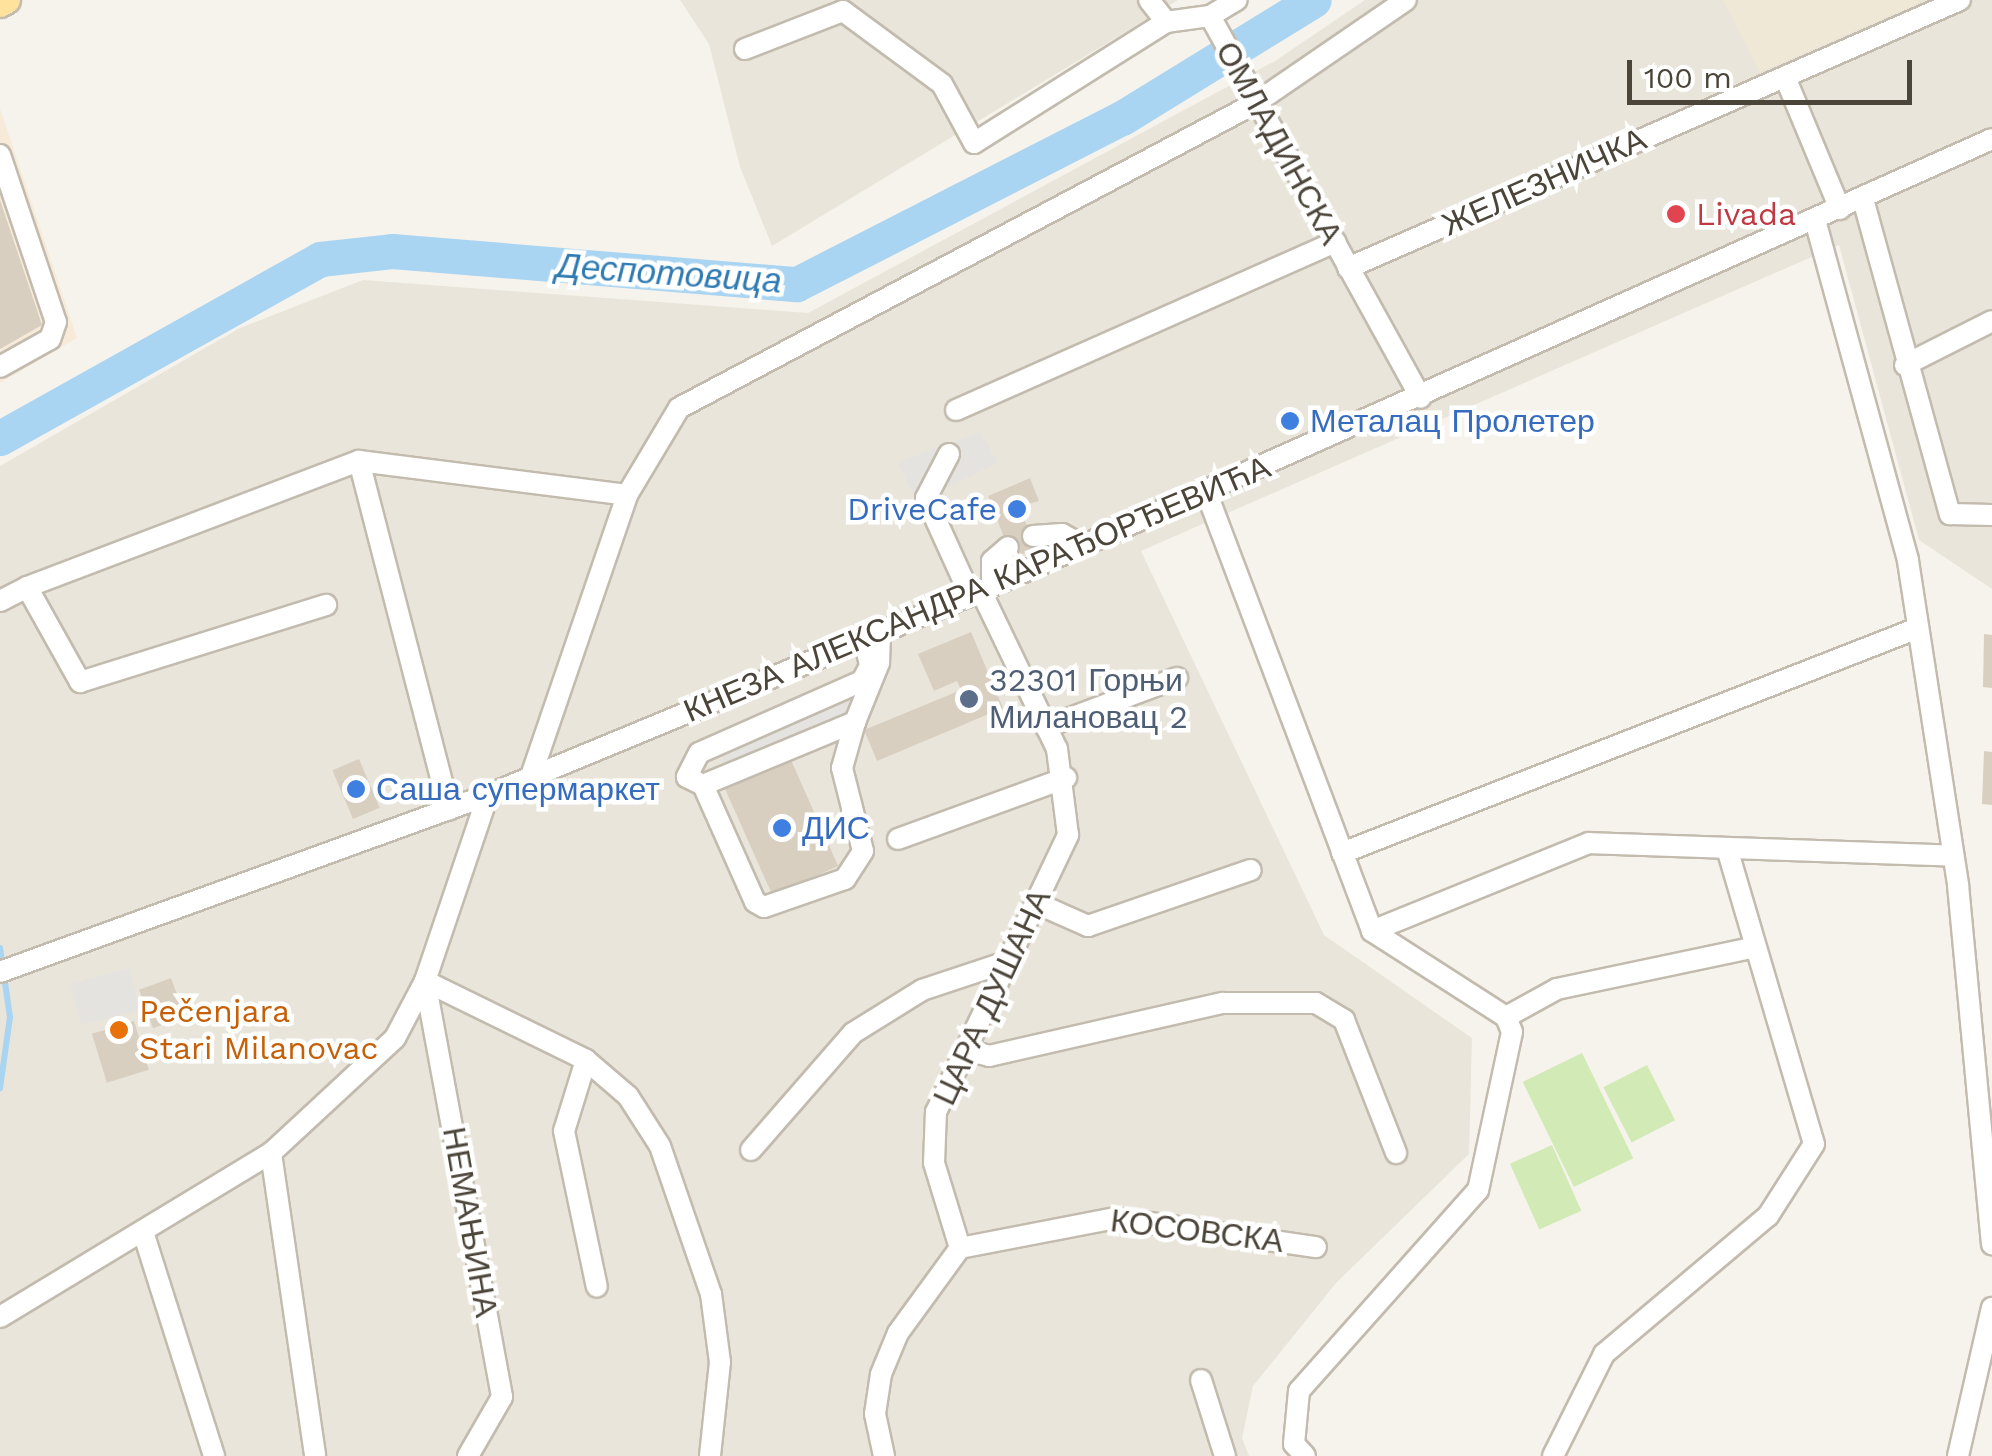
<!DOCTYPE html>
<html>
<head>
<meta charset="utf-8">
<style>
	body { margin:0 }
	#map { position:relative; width:1992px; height:1456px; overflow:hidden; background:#f6f3ec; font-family:"Work Sans",sans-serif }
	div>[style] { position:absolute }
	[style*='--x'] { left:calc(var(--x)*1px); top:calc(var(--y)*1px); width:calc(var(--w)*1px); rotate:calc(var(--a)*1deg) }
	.residential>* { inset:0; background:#eae5da }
	.commercial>* { inset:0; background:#f7ead8 }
	.education>* { inset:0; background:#efe8d6 }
	.green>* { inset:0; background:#d2eab5; transform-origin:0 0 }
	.parking>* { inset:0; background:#e5e3e0; transform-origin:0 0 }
	.stream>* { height:6px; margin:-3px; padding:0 3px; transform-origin:3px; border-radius:3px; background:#a9d4f2 }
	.river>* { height:35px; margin:-17.5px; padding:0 17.5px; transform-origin:17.5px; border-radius:17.5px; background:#a9d4f2 }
	.building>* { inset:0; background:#d8cfc1; transform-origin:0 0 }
	.roads { filter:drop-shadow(2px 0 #c2bbae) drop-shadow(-2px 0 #c2bbae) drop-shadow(0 2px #c2bbae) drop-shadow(0 -2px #c2bbae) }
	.minor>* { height:20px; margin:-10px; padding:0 10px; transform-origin:10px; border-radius:10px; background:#fff }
	.major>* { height:25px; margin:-12.5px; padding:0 12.5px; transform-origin:12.5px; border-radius:12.5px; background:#ffe39c }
	.dots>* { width:28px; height:28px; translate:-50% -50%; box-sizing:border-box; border:5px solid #fff; border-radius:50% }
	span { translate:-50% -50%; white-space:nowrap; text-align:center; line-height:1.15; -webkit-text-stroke:9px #fff; paint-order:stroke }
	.street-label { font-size:32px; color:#4b4439 }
	.health-label { font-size:32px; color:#be3a42 }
	.left { translate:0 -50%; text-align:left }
	.shop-label { font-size:32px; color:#366cbe }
	.right { translate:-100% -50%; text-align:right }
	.service-label { font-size:32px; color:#4e5e75 }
	.food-label { font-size:32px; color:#c56008 }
	.water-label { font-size:35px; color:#2e7ab2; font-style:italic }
	.scale { position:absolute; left:1627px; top:60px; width:285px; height:45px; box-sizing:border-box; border:5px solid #4b4439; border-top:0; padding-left:12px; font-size:30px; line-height:35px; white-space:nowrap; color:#4b4439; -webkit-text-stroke:8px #fff; paint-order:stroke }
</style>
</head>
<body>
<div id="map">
	<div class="residential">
		<div style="clip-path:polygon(680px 0,1178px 0,772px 246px,740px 167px,709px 44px)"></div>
		<div style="clip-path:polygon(1365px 0,1992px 0,1992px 589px,1919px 540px,1839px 245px,1141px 551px,1324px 935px,1472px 1038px,1469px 1154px,1336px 1283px,1253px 1386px,1242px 1438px,1249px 1456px,0 1456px,0 466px,240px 328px,363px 280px,808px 313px,1275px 61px)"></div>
	</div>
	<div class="commercial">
		<div style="clip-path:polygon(0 109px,77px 338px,0 383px)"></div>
	</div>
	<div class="education">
		<div style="clip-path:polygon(1723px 0,1918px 0,1919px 3px,1760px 72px)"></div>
	</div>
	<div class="green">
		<div style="left:1582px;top:1053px;width:117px;height:66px;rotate:64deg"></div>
		<div style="left:1647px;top:1065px;width:62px;height:49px;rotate:63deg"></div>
		<div style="left:1552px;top:1145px;width:72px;height:46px;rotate:66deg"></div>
	</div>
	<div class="parking">
		<div style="clip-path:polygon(981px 432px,997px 463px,917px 502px,898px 462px)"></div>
		<div style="clip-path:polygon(858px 687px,844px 721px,720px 775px,724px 746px)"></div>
		<div style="left:129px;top:968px;width:43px;height:61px;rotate:75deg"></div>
	</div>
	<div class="stream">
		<div style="--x:0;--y:948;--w:70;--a:81.8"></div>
		<div style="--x:10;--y:1017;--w:72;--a:98"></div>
	</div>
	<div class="river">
		<div style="--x:0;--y:438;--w:367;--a:-29.2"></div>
		<div style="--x:320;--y:259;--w:72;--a:-6.3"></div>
		<div style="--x:392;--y:251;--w:406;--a:4.7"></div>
		<div style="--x:797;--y:284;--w:365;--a:-27.1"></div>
		<div style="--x:1122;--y:118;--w:225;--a:-31.6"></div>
	</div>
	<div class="building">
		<div style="clip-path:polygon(0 200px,42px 325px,0 349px)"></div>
		<div style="clip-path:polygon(1030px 478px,1039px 501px,1018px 507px,1038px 548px,1012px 558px,988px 496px)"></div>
		<div style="clip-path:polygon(971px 632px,1003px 708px,877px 761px,864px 730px,961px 690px,957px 681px,934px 691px,918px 654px)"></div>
		<div style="clip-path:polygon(1984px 634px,1992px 635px,1992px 688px,1983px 687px)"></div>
		<div style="clip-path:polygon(1984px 751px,1992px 752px,1992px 805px,1982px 804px)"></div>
		<div style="left:359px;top:759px;width:53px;height:29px;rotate:67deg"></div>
		<div style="left:791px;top:760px;width:116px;height:72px;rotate:66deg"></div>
		<div style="left:171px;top:978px;width:41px;height:34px;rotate:70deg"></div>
		<div style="left:134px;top:1021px;width:51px;height:44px;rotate:73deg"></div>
	</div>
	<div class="roads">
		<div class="minor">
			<div style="--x:1149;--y:0;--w:28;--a:52"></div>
			<div style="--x:1210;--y:16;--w:436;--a:61.1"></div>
			<div style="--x:745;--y:49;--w:105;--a:-21.2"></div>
			<div style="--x:843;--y:11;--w:123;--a:36.4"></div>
			<div style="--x:942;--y:84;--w:67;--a:61.5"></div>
			<div style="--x:974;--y:143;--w:227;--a:-32.2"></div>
			<div style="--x:1166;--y:22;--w:44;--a:-7.8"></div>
			<div style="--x:1210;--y:16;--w:31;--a:-31"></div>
			<div style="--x:1785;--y:77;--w:143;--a:67.4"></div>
			<div style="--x:0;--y:155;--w:176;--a:71.5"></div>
			<div style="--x:56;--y:322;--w:18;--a:109"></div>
			<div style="--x:50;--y:339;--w:57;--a:150.8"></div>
			<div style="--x:1863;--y:199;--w:327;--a:74.6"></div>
			<div style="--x:1950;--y:514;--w:42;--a:1.4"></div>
			<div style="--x:1815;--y:220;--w:353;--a:74.7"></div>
			<div style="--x:1908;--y:561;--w:328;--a:81.2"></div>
			<div style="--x:1958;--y:885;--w:361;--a:84.6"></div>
			<div style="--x:1348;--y:268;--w:668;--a:-23.65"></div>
			<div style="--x:1905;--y:365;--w:97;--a:-26.8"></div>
			<div style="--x:956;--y:410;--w:415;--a:-23.9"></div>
			<div style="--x:949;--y:454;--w:50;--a:117.6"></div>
			<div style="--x:926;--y:498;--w:107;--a:65.6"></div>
			<div style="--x:359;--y:461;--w:360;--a:75.5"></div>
			<div style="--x:1207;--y:494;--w:467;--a:69.3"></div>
			<div style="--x:1372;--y:931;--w:159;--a:32.7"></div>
			<div style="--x:1506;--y:1017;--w:16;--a:68"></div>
			<div style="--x:1512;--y:1032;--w:162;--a:102.1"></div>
			<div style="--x:1478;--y:1190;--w:269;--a:131.7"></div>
			<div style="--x:1299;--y:1391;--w:53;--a:95.4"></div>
			<div style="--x:1294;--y:1444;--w:16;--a:47"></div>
			<div style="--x:1033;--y:536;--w:29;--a:-4"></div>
			<div style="--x:1062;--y:534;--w:25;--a:29"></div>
			<div style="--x:992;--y:586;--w:25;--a:-90"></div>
			<div style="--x:992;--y:561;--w:21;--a:-41"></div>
			<div style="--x:27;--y:587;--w:355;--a:-20.8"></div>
			<div style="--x:359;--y:461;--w:270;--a:7.2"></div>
			<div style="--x:0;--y:601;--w:30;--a:-27"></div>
			<div style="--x:27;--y:587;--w:109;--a:60.8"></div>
			<div style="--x:80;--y:682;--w:258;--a:-17.4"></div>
			<div style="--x:864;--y:639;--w:28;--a:77"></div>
			<div style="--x:870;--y:666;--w:17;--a:118"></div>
			<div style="--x:862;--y:681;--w:178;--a:156.2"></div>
			<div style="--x:699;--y:753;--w:27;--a:117"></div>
			<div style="--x:687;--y:777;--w:18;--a:27"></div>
			<div style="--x:703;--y:785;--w:165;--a:-22.5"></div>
			<div style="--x:855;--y:722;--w:64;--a:-67.9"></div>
			<div style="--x:879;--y:663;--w:30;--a:-88"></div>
			<div style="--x:1046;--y:727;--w:140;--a:-20.5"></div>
			<div style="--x:531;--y:776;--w:297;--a:-71.1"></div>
			<div style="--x:627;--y:495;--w:101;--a:-59.1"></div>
			<div style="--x:679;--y:408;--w:650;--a:-27.87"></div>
			<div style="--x:1254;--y:104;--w:184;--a:-34.4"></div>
			<div style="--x:703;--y:785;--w:128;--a:66"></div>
			<div style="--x:755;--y:902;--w:10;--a:29"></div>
			<div style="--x:764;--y:907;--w:86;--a:-19.1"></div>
			<div style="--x:845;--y:879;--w:33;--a:-57"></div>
			<div style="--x:863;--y:851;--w:86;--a:-104.2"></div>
			<div style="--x:842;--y:768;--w:48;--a:-74.2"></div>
			<div style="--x:898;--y:839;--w:179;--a:-20"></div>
			<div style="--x:1342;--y:853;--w:618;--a:-21.34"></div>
			<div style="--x:1036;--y:903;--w:57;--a:23.9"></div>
			<div style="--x:1088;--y:926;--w:172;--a:-19"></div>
			<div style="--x:1372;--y:931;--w:234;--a:-22.1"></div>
			<div style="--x:1589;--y:843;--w:364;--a:2"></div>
			<div style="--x:0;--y:972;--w:519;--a:-19.94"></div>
			<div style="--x:488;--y:795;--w:534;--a:-22.48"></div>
			<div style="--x:981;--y:591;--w:1107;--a:-24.09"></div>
			<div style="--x:425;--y:981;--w:179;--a:26.1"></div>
			<div style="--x:586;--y:1060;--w:55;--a:40.6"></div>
			<div style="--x:628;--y:1096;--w:59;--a:57.4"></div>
			<div style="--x:660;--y:1146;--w:157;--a:71"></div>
			<div style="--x:711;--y:1294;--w:69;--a:82.5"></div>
			<div style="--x:720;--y:1362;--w:95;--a:96.1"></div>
			<div style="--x:425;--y:981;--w:423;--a:79.5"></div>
			<div style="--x:502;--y:1397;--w:68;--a:120"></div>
			<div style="--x:1506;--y:1017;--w:58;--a:-28.8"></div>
			<div style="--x:1557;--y:989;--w:203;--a:-11.9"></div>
			<div style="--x:964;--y:1050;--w:26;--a:13"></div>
			<div style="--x:989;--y:1056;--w:240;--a:-12.8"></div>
			<div style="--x:1223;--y:1003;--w:93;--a:0"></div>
			<div style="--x:1316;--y:1003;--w:33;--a:31"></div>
			<div style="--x:1344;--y:1020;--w:143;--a:68.6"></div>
			<div style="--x:586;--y:1060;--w:74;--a:107.2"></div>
			<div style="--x:564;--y:1131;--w:159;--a:78.1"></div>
			<div style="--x:751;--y:1150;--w:155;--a:-48.9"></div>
			<div style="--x:853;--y:1033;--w:81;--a:-31.9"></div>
			<div style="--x:922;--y:990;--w:92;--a:-18.4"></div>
			<div style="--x:271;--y:1153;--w:306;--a:81.7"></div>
			<div style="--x:144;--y:1235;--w:232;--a:72.4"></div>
			<div style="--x:960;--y:1248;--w:159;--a:-10.9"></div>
			<div style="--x:1116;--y:1218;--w:202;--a:8.3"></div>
			<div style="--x:0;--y:1317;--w:317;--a:-31.2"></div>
			<div style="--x:271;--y:1153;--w:169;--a:-42.8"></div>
			<div style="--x:395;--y:1038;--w:64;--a:-62.2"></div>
			<div style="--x:425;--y:981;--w:196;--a:-71.3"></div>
			<div style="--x:1201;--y:1380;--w:80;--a:72.5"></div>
			<div style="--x:884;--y:1456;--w:43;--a:-102.1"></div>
			<div style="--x:875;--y:1414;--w:40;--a:-81.5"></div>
			<div style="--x:881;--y:1374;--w:44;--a:-67.5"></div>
			<div style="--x:898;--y:1333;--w:105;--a:-53.9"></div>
			<div style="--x:960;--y:1248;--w:89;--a:-107"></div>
			<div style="--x:934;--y:1163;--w:51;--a:-87.8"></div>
			<div style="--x:936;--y:1112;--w:307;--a:-64.5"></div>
			<div style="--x:1068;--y:835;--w:87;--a:-97.3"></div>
			<div style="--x:1057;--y:749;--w:175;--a:-115.7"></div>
			<div style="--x:1553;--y:1456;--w:114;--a:-63.4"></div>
			<div style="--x:1604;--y:1354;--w:214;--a:-40.1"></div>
			<div style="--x:1768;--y:1216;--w:85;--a:-57.4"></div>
			<div style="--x:1814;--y:1144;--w:304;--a:-106.4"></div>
			<div style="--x:1958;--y:1456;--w:152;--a:-77.1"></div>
		</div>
		<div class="major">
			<div style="--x:0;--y:4;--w:8;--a:-30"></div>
		</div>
	</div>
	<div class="dots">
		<div style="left:1676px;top:214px;background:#e0444e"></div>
		<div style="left:1290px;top:421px;background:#3f7fe0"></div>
		<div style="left:1017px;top:509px;background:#3f7fe0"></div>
		<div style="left:969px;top:699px;background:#5c6f8a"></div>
		<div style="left:356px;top:789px;background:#3f7fe0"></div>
		<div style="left:782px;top:828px;background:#3f7fe0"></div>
		<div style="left:119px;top:1030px;background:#e8710a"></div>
	</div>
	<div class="street-label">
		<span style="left:1279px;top:143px;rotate:61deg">ОМЛАДИНСКА</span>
		<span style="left:1544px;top:182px;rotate:-24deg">ЖЕЛЕЗНИЧКА</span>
		<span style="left:977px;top:589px;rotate:-23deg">КНЕЗА АЛЕКСАНДРА КАРАЂОРЂЕВИЋА</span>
		<span style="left:992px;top:997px;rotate:-65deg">ЦАРА ДУШАНА</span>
		<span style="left:470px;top:1222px;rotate:80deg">НЕМАЊИНА</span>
		<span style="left:1197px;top:1231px;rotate:7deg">КОСОВСКА</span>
	</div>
	<div class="health-label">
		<span class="left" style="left:1696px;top:214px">Livada</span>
	</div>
	<div class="shop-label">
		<span class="left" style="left:1310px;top:421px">Металац Пролетер</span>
		<span class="right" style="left:997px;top:509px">DriveCafe</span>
		<span class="left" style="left:376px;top:789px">Саша супермаркет</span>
		<span class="left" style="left:802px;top:828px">ДИС</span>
	</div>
	<div class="service-label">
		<span class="left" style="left:989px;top:699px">32301 Горњи<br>Милановац 2</span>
	</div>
	<div class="food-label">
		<span class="left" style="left:139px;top:1030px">Pečenjara<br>Stari Milanovac</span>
	</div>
	<div class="water-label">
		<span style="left:669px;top:273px;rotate:4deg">Деспотовица</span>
	</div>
	<div class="scale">100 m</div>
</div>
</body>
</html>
